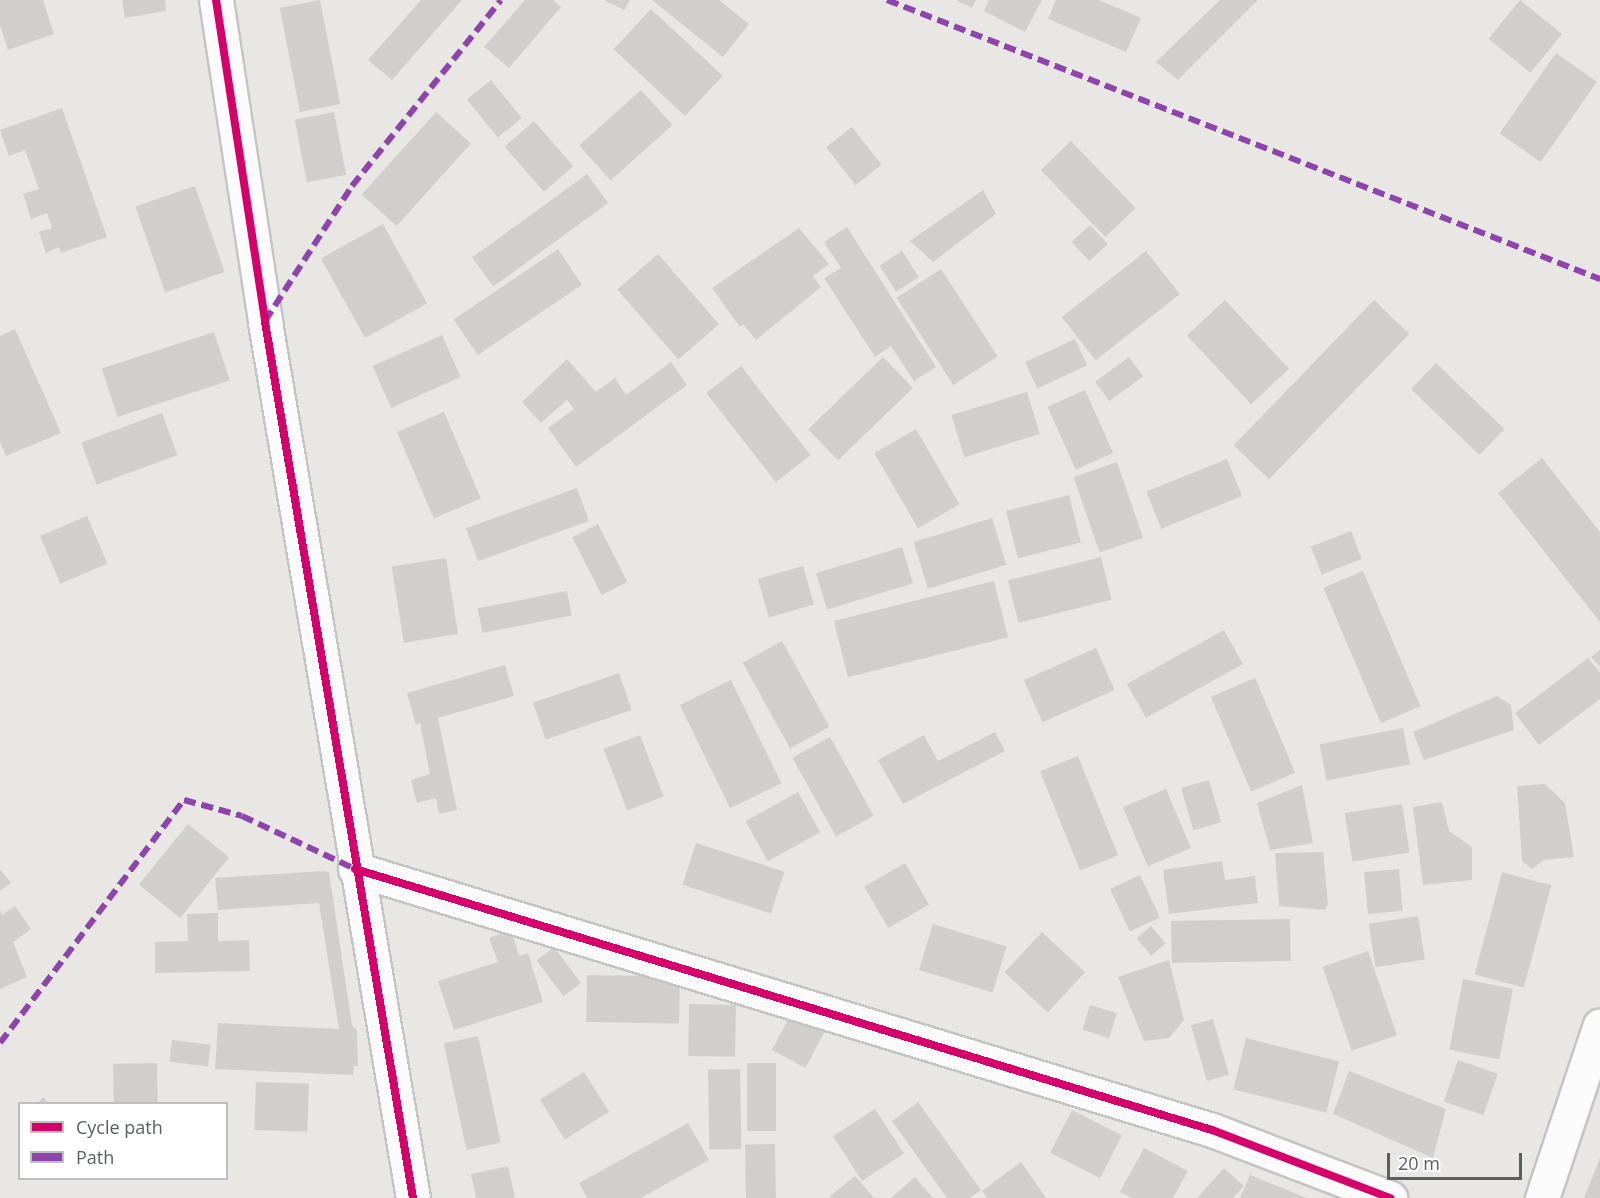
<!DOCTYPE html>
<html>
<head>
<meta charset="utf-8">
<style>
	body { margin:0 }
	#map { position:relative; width:1600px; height:1198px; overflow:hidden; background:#e9e7e3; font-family:"Open Sans",sans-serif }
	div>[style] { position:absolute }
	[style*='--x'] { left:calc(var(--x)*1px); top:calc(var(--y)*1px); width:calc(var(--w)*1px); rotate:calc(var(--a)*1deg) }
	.building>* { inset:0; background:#d1cfcd; transform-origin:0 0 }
	.roads { filter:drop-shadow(2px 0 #c4c4c3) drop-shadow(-2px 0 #c4c4c3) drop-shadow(0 2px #c4c4c3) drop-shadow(0 -2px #c4c4c3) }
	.minor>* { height:33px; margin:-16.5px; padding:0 16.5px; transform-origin:16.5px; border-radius:16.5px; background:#fcfbfb }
	.tertiary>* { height:33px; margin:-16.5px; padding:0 16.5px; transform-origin:16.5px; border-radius:16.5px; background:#fcfbfb }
	.quiet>* { height:6px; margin-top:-3px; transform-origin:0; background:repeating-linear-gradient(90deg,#8e44ad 0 12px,transparent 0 18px) }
	.cycleway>* { height:8px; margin:-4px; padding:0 4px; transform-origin:4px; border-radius:4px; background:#d6006c }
	span { translate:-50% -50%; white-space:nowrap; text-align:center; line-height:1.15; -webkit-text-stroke:4.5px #fff; paint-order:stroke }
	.legend { position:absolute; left:18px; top:1102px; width:210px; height:78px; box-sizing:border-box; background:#fff; border:2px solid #bdbfc0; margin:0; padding:8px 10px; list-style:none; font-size:18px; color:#595e61 }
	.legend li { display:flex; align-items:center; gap:12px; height:30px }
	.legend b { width:30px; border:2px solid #bdbfc0 }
	.scale { position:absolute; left:1387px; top:1153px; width:135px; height:27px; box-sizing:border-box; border:3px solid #595e61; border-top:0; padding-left:8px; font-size:18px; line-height:21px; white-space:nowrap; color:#595e61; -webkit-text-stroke:4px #fff; paint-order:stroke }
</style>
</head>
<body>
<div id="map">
	<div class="building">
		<div style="clip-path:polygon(0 0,43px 0,54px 34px,8px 50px,0 25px)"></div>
		<div style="clip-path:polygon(122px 0,165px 0,166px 11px,125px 18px)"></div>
		<div style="left:320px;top:0;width:106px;height:41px;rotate:79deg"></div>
		<div style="clip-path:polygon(421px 0,462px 0,392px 80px,368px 60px)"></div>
		<div style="clip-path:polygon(525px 0,553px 0,561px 7px,509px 68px,484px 47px)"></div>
		<div style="clip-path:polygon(604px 0,630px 0,624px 10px)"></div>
		<div style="clip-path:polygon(652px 0,719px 0,749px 24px,723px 57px)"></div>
		<div style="clip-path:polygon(956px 0,976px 0,972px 8px)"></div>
		<div style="clip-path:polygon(989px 0,1042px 0,1025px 32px,984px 11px)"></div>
		<div style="clip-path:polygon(1056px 0,1099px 0,1141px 18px,1126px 52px,1048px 19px)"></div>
		<div style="clip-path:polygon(1220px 0,1258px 0,1178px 80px,1156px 62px)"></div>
		<div style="left:1520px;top:0;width:54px;height:50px;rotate:39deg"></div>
		<div style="left:651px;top:9px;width:98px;height:55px;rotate:43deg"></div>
		<div style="left:1556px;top:53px;width:50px;height:98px;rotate:35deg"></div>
		<div style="left:491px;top:80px;width:49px;height:31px;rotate:51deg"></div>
		<div style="left:641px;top:90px;width:47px;height:83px;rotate:48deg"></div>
		<div style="clip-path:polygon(62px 108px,107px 237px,61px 253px,59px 247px,46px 253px,39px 232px,52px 228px,47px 213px,31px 219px,23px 194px,39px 189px,25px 150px,9px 156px,0 130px)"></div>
		<div style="left:334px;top:112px;width:64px;height:40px;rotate:79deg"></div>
		<div style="left:436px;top:112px;width:47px;height:111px;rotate:42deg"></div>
		<div style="left:534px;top:121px;width:60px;height:39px;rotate:49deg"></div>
		<div style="left:852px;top:127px;width:48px;height:33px;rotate:52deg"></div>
		<div style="left:1071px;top:141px;width:93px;height:42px;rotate:46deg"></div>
		<div style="left:587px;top:174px;width:36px;height:142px;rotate:54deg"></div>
		<div style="left:195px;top:186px;width:91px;height:63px;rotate:71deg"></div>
		<div style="clip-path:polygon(983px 190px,996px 214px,933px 262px,910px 241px)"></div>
		<div style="left:383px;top:224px;width:91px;height:71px;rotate:61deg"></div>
		<div style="left:1090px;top:225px;width:26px;height:25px;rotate:47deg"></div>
		<div style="clip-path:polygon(847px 227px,936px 367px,914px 381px,891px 346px,875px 357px,824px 278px,841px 268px,824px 242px)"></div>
		<div style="clip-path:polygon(799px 228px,829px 264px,813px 276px,821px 287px,756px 340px,743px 324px,740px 327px,712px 288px)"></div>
		<div style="left:558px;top:249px;width:43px;height:126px;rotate:56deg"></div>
		<div style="left:902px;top:251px;width:31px;height:27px;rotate:57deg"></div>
		<div style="left:1146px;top:251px;width:55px;height:107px;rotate:52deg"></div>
		<div style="left:658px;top:254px;width:93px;height:54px;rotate:49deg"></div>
		<div style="left:941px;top:269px;width:104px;height:53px;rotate:57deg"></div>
		<div style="left:1225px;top:300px;width:94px;height:52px;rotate:47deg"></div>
		<div style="left:1374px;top:300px;width:49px;height:202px;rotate:44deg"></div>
		<div style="clip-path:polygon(15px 329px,61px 433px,6px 456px,0 442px,0 336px)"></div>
		<div style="left:214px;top:332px;width:51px;height:118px;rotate:72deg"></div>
		<div style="left:442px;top:335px;width:46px;height:76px;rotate:66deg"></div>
		<div style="left:1075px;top:339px;width:29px;height:55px;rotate:65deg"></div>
		<div style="left:883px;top:357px;width:43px;height:104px;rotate:46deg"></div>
		<div style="left:1129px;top:357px;width:24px;height:42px;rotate:54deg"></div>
		<div style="clip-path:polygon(567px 359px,596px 392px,615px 378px,626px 395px,671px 362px,687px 385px,576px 467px,548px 428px,574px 409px,567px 400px,541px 423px,522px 402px)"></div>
		<div style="left:1436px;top:363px;width:95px;height:36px;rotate:44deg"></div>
		<div style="left:741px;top:366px;width:113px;height:44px;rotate:52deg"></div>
		<div style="left:1085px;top:390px;width:69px;height:41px;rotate:66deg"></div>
		<div style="left:1027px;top:392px;width:44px;height:79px;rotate:73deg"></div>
		<div style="left:444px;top:412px;width:94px;height:51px;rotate:67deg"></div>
		<div style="left:162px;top:413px;width:45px;height:86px;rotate:70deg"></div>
		<div style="left:916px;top:429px;width:87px;height:48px;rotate:60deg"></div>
		<div style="clip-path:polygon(1542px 458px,1600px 532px,1600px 622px,1498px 493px)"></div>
		<div style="left:1227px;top:459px;width:40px;height:87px;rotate:68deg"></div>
		<div style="left:1117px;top:462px;width:80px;height:46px;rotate:71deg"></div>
		<div style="left:577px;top:488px;width:35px;height:118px;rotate:70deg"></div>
		<div style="left:1069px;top:495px;width:49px;height:65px;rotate:76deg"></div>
		<div style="left:87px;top:516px;width:52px;height:51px;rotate:67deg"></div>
		<div style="left:992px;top:518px;width:49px;height:82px;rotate:73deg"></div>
		<div style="left:598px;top:524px;width:65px;height:29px;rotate:63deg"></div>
		<div style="left:1351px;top:531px;width:30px;height:43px;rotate:69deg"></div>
		<div style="left:902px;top:547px;width:38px;height:90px;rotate:73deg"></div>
		<div style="left:1101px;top:557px;width:44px;height:96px;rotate:76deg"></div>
		<div style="left:446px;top:558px;width:77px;height:55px;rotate:81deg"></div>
		<div style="left:803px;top:566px;width:40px;height:47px;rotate:74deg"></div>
		<div style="left:1363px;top:571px;width:147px;height:43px;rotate:67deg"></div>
		<div style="left:994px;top:581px;width:58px;height:165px;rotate:76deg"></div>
		<div style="left:567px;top:591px;width:25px;height:91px;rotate:79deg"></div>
		<div style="left:1224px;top:630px;width:39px;height:111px;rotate:61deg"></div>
		<div style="left:782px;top:641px;width:98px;height:45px;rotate:61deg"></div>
		<div style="left:1096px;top:648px;width:46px;height:79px;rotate:66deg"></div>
		<div style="clip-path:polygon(1600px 650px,1600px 667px,1591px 657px)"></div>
		<div style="clip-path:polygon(1588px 658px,1600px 673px,1600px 699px,1539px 745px,1515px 713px)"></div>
		<div style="clip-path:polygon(505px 665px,514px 696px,438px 718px,457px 810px,439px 814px,436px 798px,417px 803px,411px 780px,430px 774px,420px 723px,416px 725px,407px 693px)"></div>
		<div style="left:619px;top:673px;width:39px;height:91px;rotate:71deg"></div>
		<div style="left:1255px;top:678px;width:103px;height:48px;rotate:67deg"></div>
		<div style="left:731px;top:680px;width:115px;height:57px;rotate:64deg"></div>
		<div style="clip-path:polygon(1497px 696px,1511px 705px,1514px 730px,1424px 760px,1413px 732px)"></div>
		<div style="left:1403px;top:728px;width:37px;height:85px;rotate:79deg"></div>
		<div style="clip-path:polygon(995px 732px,1005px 751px,903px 804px,878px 760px,924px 735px,938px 761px)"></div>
		<div style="left:640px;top:735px;width:66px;height:39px;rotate:69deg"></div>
		<div style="left:830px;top:737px;width:90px;height:43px;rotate:61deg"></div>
		<div style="left:1078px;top:756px;width:107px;height:41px;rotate:68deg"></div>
		<div style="left:1209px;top:780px;width:44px;height:29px;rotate:74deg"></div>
		<div style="clip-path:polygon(1545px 784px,1565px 803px,1574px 857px,1544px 860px,1532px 869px,1522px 861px,1517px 786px)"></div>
		<div style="clip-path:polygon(1302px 785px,1313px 843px,1270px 850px,1257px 803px)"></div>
		<div style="left:1166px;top:789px;width:64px;height:47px;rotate:67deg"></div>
		<div style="left:798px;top:792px;width:46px;height:60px;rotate:61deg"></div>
		<div style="clip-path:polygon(1442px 802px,1449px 831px,1472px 847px,1472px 880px,1423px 885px,1413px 807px)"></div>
		<div style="left:1402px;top:804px;width:49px;height:58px;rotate:81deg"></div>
		<div style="left:188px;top:824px;width:53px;height:78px;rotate:39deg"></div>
		<div style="left:696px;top:843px;width:93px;height:44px;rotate:18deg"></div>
		<div style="clip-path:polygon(1323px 852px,1328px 904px,1325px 910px,1279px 906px,1275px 853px)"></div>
		<div style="clip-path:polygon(1222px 861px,1225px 880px,1255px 876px,1258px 903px,1169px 914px,1163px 870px)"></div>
		<div style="left:905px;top:863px;width:48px;height:47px;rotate:60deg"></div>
		<div style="clip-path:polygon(0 869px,11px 883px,0 891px)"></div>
		<div style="left:1399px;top:869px;width:42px;height:35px;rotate:85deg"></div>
		<div style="clip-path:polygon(324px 871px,329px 872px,352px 1025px,357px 1030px,358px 1066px,354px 1066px,353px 1075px,215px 1069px,218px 1023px,339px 1029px,319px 903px,218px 910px,215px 878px)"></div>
		<div style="left:1502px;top:872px;width:51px;height:106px;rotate:15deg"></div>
		<div style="left:1140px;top:875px;width:47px;height:33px;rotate:65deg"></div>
		<div style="clip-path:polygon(15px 906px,31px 929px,13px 942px,27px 977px,0 989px,0 910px,2px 915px)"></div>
		<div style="clip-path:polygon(218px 913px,218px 941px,249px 940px,250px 971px,155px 973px,155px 942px,188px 941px,187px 914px)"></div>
		<div style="left:1418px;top:916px;width:44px;height:50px;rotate:81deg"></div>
		<div style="left:1290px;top:919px;width:42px;height:119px;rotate:89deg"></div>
		<div style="left:933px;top:924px;width:77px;height:48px;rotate:17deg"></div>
		<div style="left:1151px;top:926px;width:23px;height:19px;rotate:50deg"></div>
		<div style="clip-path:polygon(511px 930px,519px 956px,528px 953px,543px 1002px,454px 1030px,438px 981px,498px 962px,489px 938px)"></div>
		<div style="left:1042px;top:932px;width:59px;height:55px;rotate:43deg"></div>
		<div style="left:554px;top:947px;width:45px;height:22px;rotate:53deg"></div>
		<div style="left:1368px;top:951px;width:89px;height:48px;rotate:71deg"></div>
		<div style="clip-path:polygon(1169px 960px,1184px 1020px,1169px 1038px,1144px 1041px,1118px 977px)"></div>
		<div style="left:587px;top:975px;width:93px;height:47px;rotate:1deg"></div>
		<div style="left:1463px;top:979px;width:51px;height:72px;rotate:11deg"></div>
		<div style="left:689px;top:1004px;width:47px;height:52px;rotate:1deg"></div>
		<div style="left:1090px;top:1005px;width:28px;height:26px;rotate:17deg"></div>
		<div style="left:792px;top:1012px;width:38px;height:43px;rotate:28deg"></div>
		<div style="left:1213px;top:1019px;width:58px;height:23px;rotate:74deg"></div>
		<div style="left:478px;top:1036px;width:109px;height:35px;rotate:78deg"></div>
		<div style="left:1246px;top:1038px;width:96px;height:53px;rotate:14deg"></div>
		<div style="left:172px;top:1040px;width:39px;height:22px;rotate:7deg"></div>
		<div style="left:1458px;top:1060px;width:42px;height:44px;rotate:19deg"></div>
		<div style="left:157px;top:1063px;width:41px;height:44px;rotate:89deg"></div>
		<div style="left:747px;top:1063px;width:29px;height:68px"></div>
		<div style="left:740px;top:1069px;width:80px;height:32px;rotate:89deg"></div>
		<div style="clip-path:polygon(1349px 1071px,1446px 1109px,1433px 1158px,1333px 1114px)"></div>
		<div style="left:584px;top:1072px;width:47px;height:52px;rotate:58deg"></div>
		<div style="left:256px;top:1082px;width:53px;height:48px;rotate:2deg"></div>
		<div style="clip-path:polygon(43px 1097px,50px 1104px,37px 1104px)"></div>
		<div style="clip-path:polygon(918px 1102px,981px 1190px,970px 1198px,947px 1198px,892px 1121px)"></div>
		<div style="left:875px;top:1109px;width:53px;height:50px;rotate:57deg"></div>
		<div style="left:1072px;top:1110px;width:56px;height:48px;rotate:27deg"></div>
		<div style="clip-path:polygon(688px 1123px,709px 1160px,641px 1198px,587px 1198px,579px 1183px)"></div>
		<div style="left:775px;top:1144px;width:54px;height:30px;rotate:89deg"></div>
		<div style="clip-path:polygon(1144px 1148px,1188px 1171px,1173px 1198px,1132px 1198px,1120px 1192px)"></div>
		<div style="clip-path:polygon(1600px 1158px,1600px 1198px,1584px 1198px)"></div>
		<div style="clip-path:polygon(1021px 1162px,1046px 1198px,987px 1198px,982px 1191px)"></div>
		<div style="clip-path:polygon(508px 1166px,515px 1198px,476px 1198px,471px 1174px)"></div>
		<div style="clip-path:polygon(1224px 1168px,1244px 1186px,1233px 1198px,1197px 1198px)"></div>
		<div style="clip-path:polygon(1250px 1175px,1307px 1198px,1240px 1198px)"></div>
		<div style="clip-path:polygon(855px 1176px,874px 1198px,831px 1198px,830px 1196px)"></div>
		<div style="clip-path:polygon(915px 1177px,933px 1198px,891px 1198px)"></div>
	</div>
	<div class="roads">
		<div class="minor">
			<div style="--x:355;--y:869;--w:896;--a:16.94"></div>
			<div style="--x:1212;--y:1130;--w:191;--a:20.9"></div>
			<div style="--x:1542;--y:1198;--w:182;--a:-71.5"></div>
		</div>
		<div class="tertiary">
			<div style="--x:216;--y:0;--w:326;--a:81.3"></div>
			<div style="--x:265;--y:322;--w:888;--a:80.41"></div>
		</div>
	</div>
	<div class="quiet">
		<div style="--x:887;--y:0;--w:766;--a:21.37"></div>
		<div style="--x:265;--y:321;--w:161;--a:-57.2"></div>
		<div style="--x:352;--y:186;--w:238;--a:-51.3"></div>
		<div style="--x:0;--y:1043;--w:305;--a:-52.9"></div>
		<div style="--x:184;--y:800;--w:60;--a:15.4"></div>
		<div style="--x:242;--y:816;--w:125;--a:25.1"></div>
	</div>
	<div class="cycleway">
		<div style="--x:216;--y:0;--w:326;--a:81.3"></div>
		<div style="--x:265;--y:322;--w:888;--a:80.41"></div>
		<div style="--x:355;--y:869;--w:896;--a:16.94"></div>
		<div style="--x:1212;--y:1130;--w:191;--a:20.9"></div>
	</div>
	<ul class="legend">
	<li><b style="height:8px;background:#d6006c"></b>Cycle path</li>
	<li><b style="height:8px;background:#8e44ad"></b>Path</li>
	</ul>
	<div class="scale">20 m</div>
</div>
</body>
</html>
